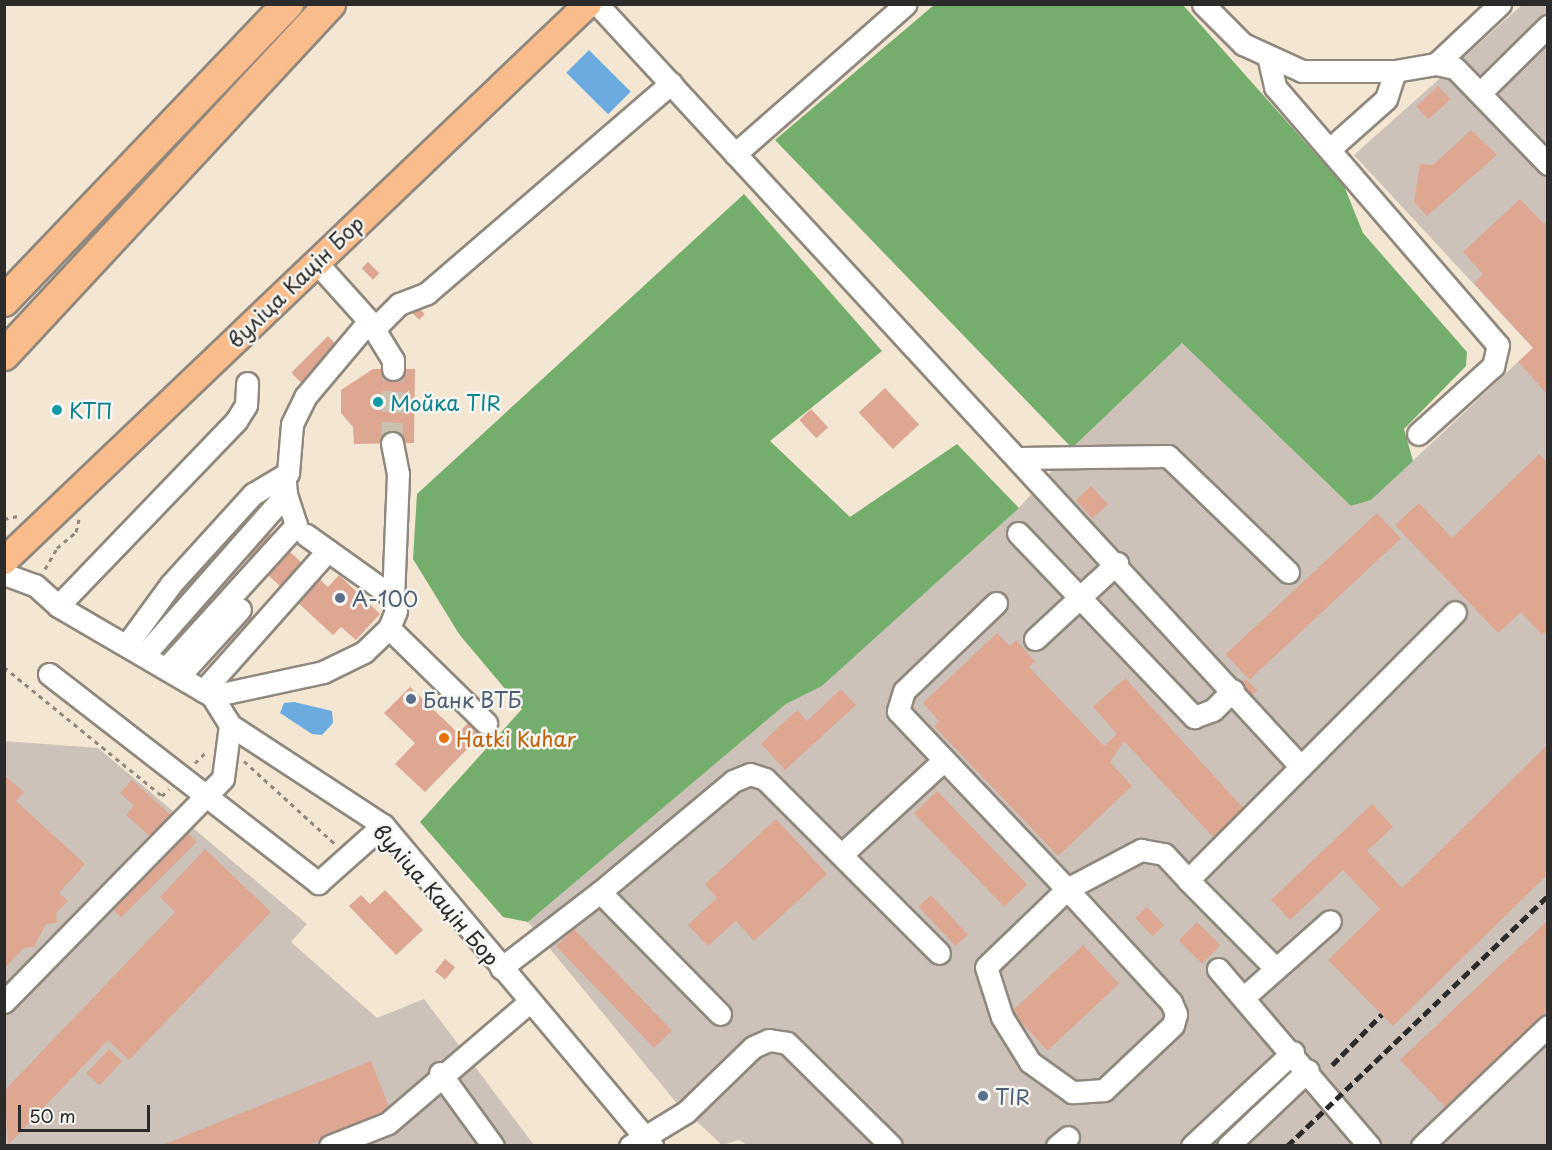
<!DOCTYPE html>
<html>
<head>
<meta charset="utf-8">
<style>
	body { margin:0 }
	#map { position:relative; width:1552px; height:1150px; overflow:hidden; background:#f3e6d2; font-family:"Playpen Sans",sans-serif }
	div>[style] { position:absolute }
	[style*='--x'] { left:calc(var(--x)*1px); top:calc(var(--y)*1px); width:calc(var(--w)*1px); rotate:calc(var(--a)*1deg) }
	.industrial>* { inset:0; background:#ccc2b9 }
	.forest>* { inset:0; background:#74ad6c }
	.water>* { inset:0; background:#6cabdf; transform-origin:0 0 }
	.building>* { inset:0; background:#dea791; transform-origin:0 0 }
	.minor-tunnel>* { height:21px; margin-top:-10.5px; transform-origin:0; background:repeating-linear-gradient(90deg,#cbc1b1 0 21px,transparent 0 31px) }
	.path>* { height:3px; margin-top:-1.5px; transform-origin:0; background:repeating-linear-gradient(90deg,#8f887e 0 4.5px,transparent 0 9px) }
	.roads { filter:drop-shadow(2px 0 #8f887e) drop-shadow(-2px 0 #8f887e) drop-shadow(0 2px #8f887e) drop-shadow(0 -2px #8f887e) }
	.minor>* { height:21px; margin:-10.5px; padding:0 10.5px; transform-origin:10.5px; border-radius:10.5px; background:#fff }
	.major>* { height:26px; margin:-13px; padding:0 13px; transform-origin:13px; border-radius:13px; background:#f9bc8a }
	.highway>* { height:30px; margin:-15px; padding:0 15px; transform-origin:15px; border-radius:15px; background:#f9bc8a }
	.rail>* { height:4.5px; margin-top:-2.25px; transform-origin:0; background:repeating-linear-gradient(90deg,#2b2b2b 0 9px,transparent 0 13.5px) }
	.dots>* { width:16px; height:16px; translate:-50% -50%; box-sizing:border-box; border:3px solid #f6f6f2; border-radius:50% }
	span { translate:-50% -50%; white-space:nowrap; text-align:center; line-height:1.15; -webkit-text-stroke:5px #f6f6f2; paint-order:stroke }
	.street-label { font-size:21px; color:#2b2b2b }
	.culture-label { font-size:21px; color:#0d838f }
	.left { translate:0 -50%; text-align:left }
	.service-label { font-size:21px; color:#4e5e75 }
	.food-label { font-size:21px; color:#c56008 }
	.frame { position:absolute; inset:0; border:6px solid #2b2b2b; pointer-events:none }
	.scale { position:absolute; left:18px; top:1105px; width:132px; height:27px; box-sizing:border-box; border:3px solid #2b2b2b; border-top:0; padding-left:8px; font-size:18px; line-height:21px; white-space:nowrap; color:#2b2b2b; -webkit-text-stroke:4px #f6f6f2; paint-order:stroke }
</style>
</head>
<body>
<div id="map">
	<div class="industrial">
		<div style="clip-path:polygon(1522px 5px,1547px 5px,1547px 1145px,749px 1146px,739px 1140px,722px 1145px,675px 1101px,528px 922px,786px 704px,822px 686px,1019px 508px,1072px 448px,1182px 343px,1351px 506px,1371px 500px,1533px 348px,1354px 155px)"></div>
		<div style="clip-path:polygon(4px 741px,98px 748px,307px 924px,291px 942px,377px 1018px,424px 999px,534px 1145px,5px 1145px)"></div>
	</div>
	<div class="forest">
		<div style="clip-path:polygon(934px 5px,1183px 5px,1344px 186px,1363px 233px,1467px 352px,1466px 366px,1404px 429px,1413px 461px,1371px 500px,1351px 506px,1182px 343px,1072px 448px,775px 140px)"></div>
		<div style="clip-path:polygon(744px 194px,882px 351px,770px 441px,850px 517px,957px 444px,1019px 508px,822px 686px,786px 704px,528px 922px,503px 917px,420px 822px,522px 709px,459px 634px,413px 559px,417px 494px)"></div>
	</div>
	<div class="water">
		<div style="left:589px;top:50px;width:59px;height:32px;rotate:45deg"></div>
		<div style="clip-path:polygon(294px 702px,332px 711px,333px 723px,322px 735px,312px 734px,280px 713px,284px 703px)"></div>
	</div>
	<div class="building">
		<div style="left:1438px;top:86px;width:18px;height:30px;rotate:47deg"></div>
		<div style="clip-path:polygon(1471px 130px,1497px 155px,1427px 216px,1414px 202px,1420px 164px,1433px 165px)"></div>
		<div style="clip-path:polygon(1520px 199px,1544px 224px,1548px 221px,1548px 395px,1518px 362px,1533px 348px,1474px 283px,1483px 274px,1463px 252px)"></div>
		<div style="left:368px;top:262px;width:16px;height:9px;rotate:45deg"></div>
		<div style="left:413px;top:303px;width:16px;height:8px;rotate:43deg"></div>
		<div style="left:328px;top:336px;width:17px;height:52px;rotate:45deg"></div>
		<div style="clip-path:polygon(373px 369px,415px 369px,414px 443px,354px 444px,353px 427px,341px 413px,341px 390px)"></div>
		<div style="left:885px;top:388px;width:50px;height:36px;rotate:47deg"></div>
		<div style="clip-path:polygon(54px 403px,63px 412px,60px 416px,50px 407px)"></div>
		<div style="left:811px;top:409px;width:25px;height:16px;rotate:47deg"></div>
		<div style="clip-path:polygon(1539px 454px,1548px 463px,1548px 630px,1542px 635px,1521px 612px,1498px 633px,1395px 525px,1419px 503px,1452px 538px)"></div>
		<div style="left:1091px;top:486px;width:25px;height:21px;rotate:47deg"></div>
		<div style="clip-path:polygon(239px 505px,328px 587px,339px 575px,380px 614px,356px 640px,341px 627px,333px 635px,217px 528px)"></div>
		<div style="left:1377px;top:513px;width:35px;height:207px;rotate:47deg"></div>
		<div style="clip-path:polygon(997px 633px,1010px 646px,1016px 640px,1035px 661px,1029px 667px,1104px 746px,1117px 734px,1093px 707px,1125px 678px,1244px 809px,1213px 837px,1124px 741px,1110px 762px,1132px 786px,1058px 856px,934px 726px,939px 721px,923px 703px)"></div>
		<div style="left:1246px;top:679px;width:16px;height:12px;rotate:45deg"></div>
		<div style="clip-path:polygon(410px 687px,458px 733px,472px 719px,485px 731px,425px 792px,395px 764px,415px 743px,384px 713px)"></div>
		<div style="clip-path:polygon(841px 689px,856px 705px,785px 770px,761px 744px,797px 710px,807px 721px)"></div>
		<div style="clip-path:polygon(1548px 744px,1548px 874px,1393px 1026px,1328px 960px,1380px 909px,1343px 870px,1290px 920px,1271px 900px,1372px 804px,1393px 827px,1367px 851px,1402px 888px)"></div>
		<div style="clip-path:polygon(4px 775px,24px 792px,16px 801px,85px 864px,59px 893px,68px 901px,56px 913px,57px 923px,46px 924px,34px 947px,24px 948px,4px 969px)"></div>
		<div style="clip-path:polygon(132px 780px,173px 817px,153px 839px,126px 815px,134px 806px,120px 793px)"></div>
		<div style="left:937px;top:791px;width:130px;height:32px;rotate:46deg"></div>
		<div style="clip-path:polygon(776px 819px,827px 874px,754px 941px,736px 921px,708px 946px,688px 925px,717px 898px,705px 884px)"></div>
		<div style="left:184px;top:829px;width:18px;height:107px;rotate:45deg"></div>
		<div style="clip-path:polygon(205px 849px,271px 912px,129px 1060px,108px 1040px,8px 1145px,4px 1091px,175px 912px,160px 897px)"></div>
		<div style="clip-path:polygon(385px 890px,423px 930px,396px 955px,349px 906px,361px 895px,370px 904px)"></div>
		<div style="left:931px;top:895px;width:54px;height:17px;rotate:47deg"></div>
		<div style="left:1147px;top:907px;width:25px;height:16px;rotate:47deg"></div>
		<div style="clip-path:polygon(1548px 920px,1548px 1010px,1445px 1107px,1400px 1060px)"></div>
		<div style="left:1197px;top:922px;width:33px;height:26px;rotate:45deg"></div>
		<div style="left:574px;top:929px;width:141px;height:25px;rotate:46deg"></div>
		<div style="left:1083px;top:945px;width:53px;height:98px;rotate:47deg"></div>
		<div style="left:445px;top:959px;width:13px;height:16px;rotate:39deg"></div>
		<div style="left:109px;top:1049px;width:18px;height:33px;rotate:43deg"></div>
		<div style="clip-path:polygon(371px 1061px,391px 1112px,306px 1146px,160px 1146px)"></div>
	</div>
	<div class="minor-tunnel">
		<div style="--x:392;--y:443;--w:74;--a:-89.2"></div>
	</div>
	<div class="path">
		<div style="--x:4;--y:519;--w:14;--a:-12"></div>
		<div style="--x:45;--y:569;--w:24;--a:-60"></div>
		<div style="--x:57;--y:548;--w:25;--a:-40"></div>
		<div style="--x:76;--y:532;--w:13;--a:-77"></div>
		<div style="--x:4;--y:667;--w:204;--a:39.2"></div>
		<div style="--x:162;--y:796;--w:10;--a:-45"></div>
		<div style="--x:244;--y:761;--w:122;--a:42.3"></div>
		<div style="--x:195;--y:763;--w:17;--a:-45"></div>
	</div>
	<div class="roads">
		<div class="minor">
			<div style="--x:597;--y:4;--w:1038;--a:47.3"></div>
			<div style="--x:1203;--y:4;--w:57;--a:45"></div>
			<div style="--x:1243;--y:44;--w:65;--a:24.6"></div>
			<div style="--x:1302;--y:71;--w:93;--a:0"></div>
			<div style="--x:1395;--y:71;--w:42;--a:-9.7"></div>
			<div style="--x:1436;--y:64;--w:19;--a:12"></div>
			<div style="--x:1455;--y:68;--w:134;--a:45.9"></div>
			<div style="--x:1269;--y:60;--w:28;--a:77"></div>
			<div style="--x:1275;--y:87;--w:341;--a:49.2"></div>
			<div style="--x:1498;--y:345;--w:22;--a:103"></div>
			<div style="--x:1493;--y:366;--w:101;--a:137.8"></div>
			<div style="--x:1436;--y:64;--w:88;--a:-43.2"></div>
			<div style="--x:1482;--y:91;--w:93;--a:-44.6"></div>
			<div style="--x:1332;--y:147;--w:72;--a:-41.6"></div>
			<div style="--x:1386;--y:99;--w:29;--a:-72"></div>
			<div style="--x:735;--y:154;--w:227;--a:-41.3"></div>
			<div style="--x:369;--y:321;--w:46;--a:58.4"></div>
			<div style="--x:393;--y:360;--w:9;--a:90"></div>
			<div style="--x:376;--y:327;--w:33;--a:-45"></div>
			<div style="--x:399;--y:304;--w:30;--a:-21"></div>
			<div style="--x:427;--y:293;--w:322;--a:-40.7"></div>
			<div style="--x:392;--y:443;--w:32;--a:79"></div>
			<div style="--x:398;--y:474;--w:123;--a:92.3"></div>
			<div style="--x:1021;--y:458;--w:147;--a:-0.8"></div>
			<div style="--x:1168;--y:456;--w:167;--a:44"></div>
			<div style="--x:1018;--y:533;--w:255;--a:46.3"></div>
			<div style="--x:1194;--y:717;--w:20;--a:-20"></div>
			<div style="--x:1213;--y:710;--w:28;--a:-45"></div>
			<div style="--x:4;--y:574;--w:33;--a:20"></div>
			<div style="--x:35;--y:585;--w:31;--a:42"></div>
			<div style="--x:58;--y:606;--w:178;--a:30.3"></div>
			<div style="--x:212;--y:696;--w:34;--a:58"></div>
			<div style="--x:230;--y:725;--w:183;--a:33.2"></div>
			<div style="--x:383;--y:825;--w:419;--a:50"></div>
			<div style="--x:996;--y:603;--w:127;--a:136.3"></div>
			<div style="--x:904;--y:691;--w:21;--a:107"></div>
			<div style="--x:898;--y:711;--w:245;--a:46.5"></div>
			<div style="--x:1067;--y:889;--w:154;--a:47.4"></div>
			<div style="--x:1171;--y:1002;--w:13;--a:67"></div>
			<div style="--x:1176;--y:1014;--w:11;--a:105"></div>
			<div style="--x:1173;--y:1025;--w:95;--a:136.7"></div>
			<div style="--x:1104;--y:1090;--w:32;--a:176"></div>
			<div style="--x:1072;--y:1092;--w:52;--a:-144.5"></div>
			<div style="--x:1030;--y:1062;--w:53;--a:-121.9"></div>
			<div style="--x:1002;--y:1017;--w:52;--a:-107.7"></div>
			<div style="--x:986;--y:967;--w:112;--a:-43.9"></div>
			<div style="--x:1067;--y:889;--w:84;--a:-27.8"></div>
			<div style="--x:1141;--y:850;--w:23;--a:10"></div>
			<div style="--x:1164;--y:854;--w:35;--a:47"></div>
			<div style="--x:1188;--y:880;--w:378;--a:-45.1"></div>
			<div style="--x:58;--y:606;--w:257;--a:-46.1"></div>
			<div style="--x:236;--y:421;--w:19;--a:-58"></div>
			<div style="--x:246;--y:405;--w:22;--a:-87"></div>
			<div style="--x:389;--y:628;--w:136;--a:44.4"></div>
			<div style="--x:1035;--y:639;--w:112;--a:-42.8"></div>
			<div style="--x:128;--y:643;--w:73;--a:-53.9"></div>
			<div style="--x:171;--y:584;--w:122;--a:-47.7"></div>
			<div style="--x:253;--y:494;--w:41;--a:-31"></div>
			<div style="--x:288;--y:473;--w:49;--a:-85.3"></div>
			<div style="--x:292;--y:424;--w:30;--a:-64"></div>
			<div style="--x:305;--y:397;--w:99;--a:-49.9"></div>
			<div style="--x:369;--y:321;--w:81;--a:-132"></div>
			<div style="--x:144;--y:655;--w:215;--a:-48.6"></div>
			<div style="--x:286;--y:494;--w:12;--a:-95"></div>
			<div style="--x:167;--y:667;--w:192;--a:-47.7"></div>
			<div style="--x:296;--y:525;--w:33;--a:-108"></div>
			<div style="--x:49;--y:674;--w:341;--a:37.8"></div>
			<div style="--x:318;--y:883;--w:87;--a:-41.7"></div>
			<div style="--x:180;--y:675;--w:89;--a:-47.7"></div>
			<div style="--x:203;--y:691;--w:188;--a:-48.4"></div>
			<div style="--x:212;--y:696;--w:114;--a:-12.2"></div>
			<div style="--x:323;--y:672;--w:46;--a:-26"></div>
			<div style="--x:364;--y:652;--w:35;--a:-44"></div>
			<div style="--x:389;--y:628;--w:18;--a:-68"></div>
			<div style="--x:396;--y:611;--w:14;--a:-102"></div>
			<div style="--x:393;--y:597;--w:107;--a:-144.5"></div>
			<div style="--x:841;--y:855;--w:139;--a:-42.7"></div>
			<div style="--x:1188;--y:880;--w:124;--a:45.3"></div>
			<div style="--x:501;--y:968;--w:125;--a:-37.5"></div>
			<div style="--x:1218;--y:969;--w:233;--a:49.5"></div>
			<div style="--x:1243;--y:998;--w:116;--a:-41.5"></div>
			<div style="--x:4;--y:1002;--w:313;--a:-45.6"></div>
			<div style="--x:223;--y:778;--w:53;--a:-82.5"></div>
			<div style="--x:720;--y:1014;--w:171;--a:-134.5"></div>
			<div style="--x:600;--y:892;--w:173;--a:-39.8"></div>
			<div style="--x:733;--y:781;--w:18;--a:-22"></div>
			<div style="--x:750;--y:774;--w:16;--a:18"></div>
			<div style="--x:765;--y:779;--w:246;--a:45"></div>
			<div style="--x:440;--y:1073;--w:90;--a:54"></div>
			<div style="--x:330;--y:1146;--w:62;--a:-21.6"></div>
			<div style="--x:388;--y:1123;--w:186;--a:-40.6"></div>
			<div style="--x:630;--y:1146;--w:66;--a:-31.3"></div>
			<div style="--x:686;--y:1112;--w:93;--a:-44.1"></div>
			<div style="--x:753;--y:1047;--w:17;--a:-24"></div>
			<div style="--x:769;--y:1040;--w:18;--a:9"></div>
			<div style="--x:787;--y:1043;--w:146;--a:44.7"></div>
			<div style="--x:1057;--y:1146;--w:14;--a:-39"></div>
			<div style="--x:1192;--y:1146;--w:138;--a:-42.9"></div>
			<div style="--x:1228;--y:1146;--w:110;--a:-43.5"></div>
			<div style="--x:1422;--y:1146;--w:174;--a:-43.6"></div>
		</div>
		<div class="major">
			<div style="--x:4;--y:561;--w:807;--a:-43.64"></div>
		</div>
		<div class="highway">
			<div style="--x:4;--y:301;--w:411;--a:-46.3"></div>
			<div style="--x:4;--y:355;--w:479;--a:-47.1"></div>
		</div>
	</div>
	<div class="rail">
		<div style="--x:1332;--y:1065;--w:71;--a:-45.6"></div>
		<div style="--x:1287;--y:1146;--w:361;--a:-43.8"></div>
	</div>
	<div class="dots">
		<div style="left:378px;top:402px;background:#0f9aa8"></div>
		<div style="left:57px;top:410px;background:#0f9aa8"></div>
		<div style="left:340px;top:598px;background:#5c6f8a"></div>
		<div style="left:411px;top:699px;background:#5c6f8a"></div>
		<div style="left:444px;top:738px;background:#e8710a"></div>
		<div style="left:983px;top:1096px;background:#5c6f8a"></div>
	</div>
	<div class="street-label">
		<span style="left:295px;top:281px;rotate:-44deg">вуліца Кацін Бор</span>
		<span style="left:437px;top:894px;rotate:49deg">вуліца Кацін Бор</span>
	</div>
	<div class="culture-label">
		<span class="left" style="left:390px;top:402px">Мойка TIR</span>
		<span class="left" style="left:69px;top:410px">КТП</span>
	</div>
	<div class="service-label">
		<span class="left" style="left:352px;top:598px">А-100</span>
		<span class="left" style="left:423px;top:699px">Банк ВТБ</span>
		<span class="left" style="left:995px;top:1096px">TIR</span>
	</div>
	<div class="food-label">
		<span class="left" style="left:456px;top:738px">Hatki Kuhar</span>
	</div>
	<div class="frame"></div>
	<div class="scale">50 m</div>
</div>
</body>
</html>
